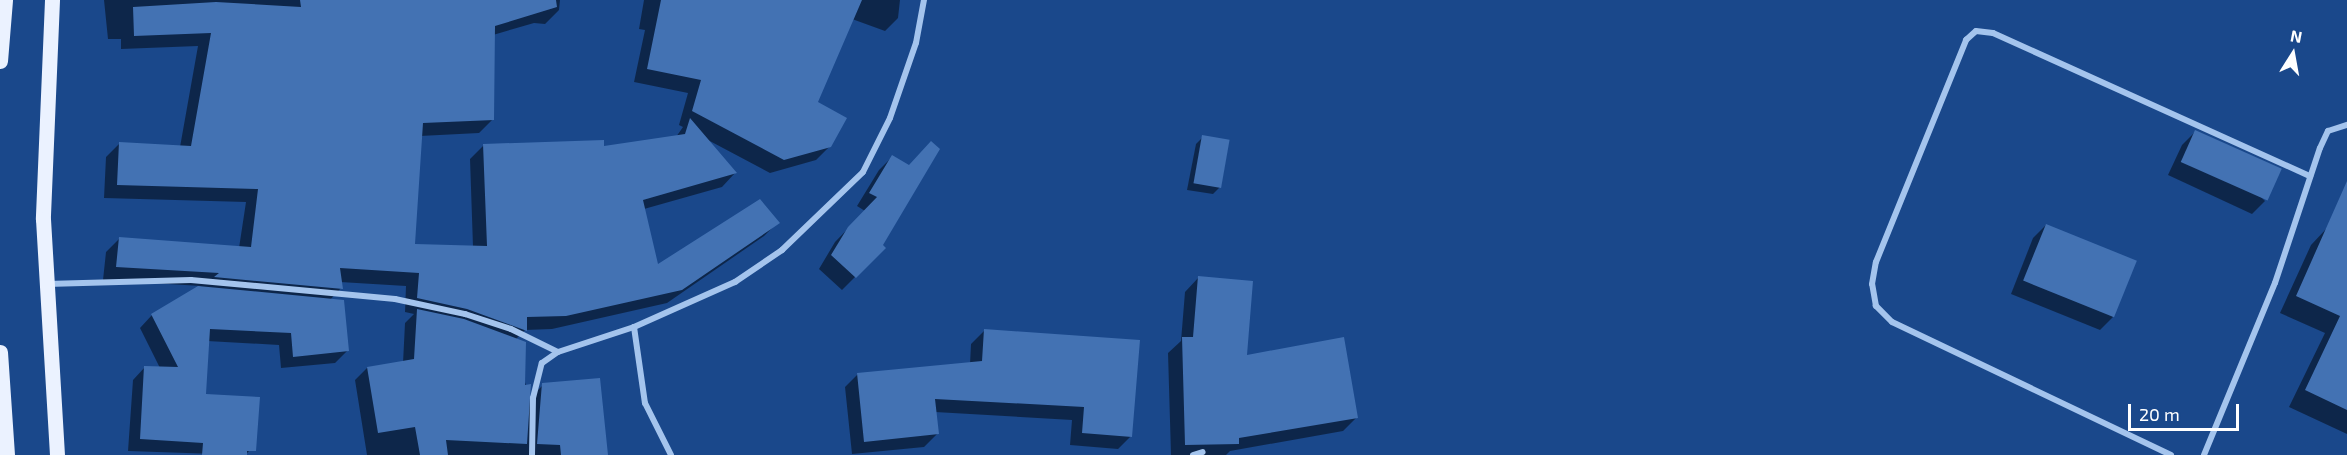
<!DOCTYPE html>
<html>
<head>
<meta charset="utf-8">
<style>
	body { margin:0 }
	#map { position:relative; width:2347px; height:455px; overflow:hidden; background:#1a488b; font-family:"Exo 2",sans-serif }
	div>[style] { position:absolute }
	[style*='--x'] { left:calc(var(--x)*1px); top:calc(var(--y)*1px); width:calc(var(--w)*1px); rotate:calc(var(--a)*1deg) }
	.shadow>* { inset:0; background:#0007 }
	.building>* { inset:0; background:#4372b3; transform-origin:0 0 }
	.minor>* { height:6px; margin:-3px; padding:0 3px; transform-origin:3px; border-radius:3px; background:#a4c4ed }
	.primary>* { height:15px; margin:-7.5px; padding:0 7.5px; transform-origin:7.5px; border-radius:7.5px; background:#ebf2ff }
	span { translate:-50% -50%; white-space:nowrap; text-align:center; line-height:1.15; -webkit-text-stroke:5px #1a488b; paint-order:stroke }
	.north { position:absolute; left:2263px; top:24px; width:60px; height:60px; -webkit-text-stroke:4px #1a488b; paint-order:stroke; rotate:11deg; font-size:16px; font-weight:700; line-height:24px; text-align:center; color:#fff }
	.north::after { content:''; display:block; margin:auto; width:21px; height:27px; background:#fff; clip-path:polygon(50% 0,100% 100%,50% 72%,0 100%) }
	.scale { position:absolute; left:2128px; top:404px; width:111px; height:27px; box-sizing:border-box; border:3px solid #fff; border-top:0; padding-left:8px; font-size:18px; line-height:21px; white-space:nowrap; color:#fff; -webkit-text-stroke:4px #1a488b; paint-order:stroke }
</style>
</head>
<body>
<div id="map">
	<div class="shadow">
		<div style="clip-path:polygon(104px 0,560px 0,559px 10px,545px 24px,534px 23px,493px 35px,493px 119px,479px 133px,420px 136px,414px 246px,473px 247px,470px 159px,484px 145px,602px 147px,676px 137px,683px 127px,679px 125px,688px 93px,634px 82px,645px 30px,639px 29px,644px 0,900px 0,898px 18px,885px 31px,852px 19px,816px 103px,830px 146px,816px 160px,770px 173px,706px 139px,735px 173px,722px 187px,644px 209px,657px 266px,778px 222px,764px 236px,667px 303px,552px 329px,525px 330px,515px 340px,529px 399px,543px 385px,607px 455px,367px 455px,355px 380px,367px 368px,403px 363px,405px 323px,414px 314px,405px 312px,406px 286px,340px 282px,341px 288px,330px 300px,348px 350px,335px 363px,281px 368px,279px 345px,207px 341px,204px 396px,255px 445px,245px 455px,128px 451px,133px 380px,145px 367px,160px 368px,140px 328px,152px 315px,201px 286px,103px 280px,106px 252px,119px 239px,239px 248px,246px 202px,104px 198px,106px 157px,120px 143px,180px 147px,198px 46px,121px 49px,121px 39px,108px 39px)"></div>
		<div style="clip-path:polygon(2195px 132px,2265px 201px,2252px 214px,2168px 175px,2182px 145px)"></div>
		<div style="clip-path:polygon(1203px 137px,1220px 187px,1213px 194px,1187px 190px,1196px 144px)"></div>
		<div style="clip-path:polygon(892px 157px,881px 245px,884px 248px,842px 290px,819px 269px,835px 242px,865px 211px,857px 206px,879px 170px)"></div>
		<div style="clip-path:polygon(2046px 225px,2113px 317px,2100px 330px,2011px 294px,2033px 238px)"></div>
		<div style="clip-path:polygon(2327px 228px,2347px 237px,2347px 434px,2289px 407px,2325px 333px,2280px 313px,2311px 245px)"></div>
		<div style="clip-path:polygon(1199px 277px,1246px 357px,1357px 417px,1343px 431px,1230px 451px,1226px 455px,1171px 455px,1168px 353px,1181px 341px,1185px 292px)"></div>
		<div style="clip-path:polygon(984px 331px,1131px 436px,1118px 449px,1070px 445px,1072px 420px,935px 412px,937px 434px,924px 447px,852px 454px,845px 387px,858px 374px,970px 364px,971px 344px)"></div>
	</div>
	<div class="building">
		<div style="clip-path:polygon(300px 0,556px 0,557px 7px,495px 26px,494px 120px,423px 123px,415px 244px,487px 246px,483px 144px,604px 140px,604px 146px,685px 134px,690px 118px,737px 173px,643px 200px,658px 264px,760px 199px,780px 223px,682px 290px,566px 316px,527px 317px,527px 331px,467px 309px,417px 298px,419px 273px,340px 268px,343px 289px,214px 277px,219px 273px,116px 267px,119px 237px,251px 247px,258px 189px,117px 185px,119px 142px,191px 146px,211px 33px,134px 36px,133px 7px,216px 2px,301px 7px)"></div>
		<div style="clip-path:polygon(661px 0,862px 0,818px 102px,847px 118px,831px 147px,784px 160px,692px 111px,701px 80px,647px 69px)"></div>
		<div style="left:2195px;top:130px;width:95px;height:35px;rotate:24deg"></div>
		<div style="left:1202px;top:135px;width:28px;height:49px;rotate:10deg"></div>
		<div style="clip-path:polygon(931px 141px,940px 149px,883px 245px,886px 248px,856px 278px,831px 255px,848px 227px,877px 197px,869px 193px,892px 155px,909px 165px)"></div>
		<div style="clip-path:polygon(2347px 181px,2347px 410px,2305px 390px,2340px 316px,2296px 296px)"></div>
		<div style="left:2046px;top:224px;width:98px;height:61px;rotate:22deg"></div>
		<div style="clip-path:polygon(1198px 276px,1253px 281px,1247px 355px,1344px 337px,1358px 418px,1239px 438px,1239px 444px,1185px 445px,1182px 337px,1193px 337px)"></div>
		<div style="clip-path:polygon(198px 286px,344px 300px,349px 351px,293px 357px,291px 333px,210px 329px,206px 394px,260px 397px,256px 451px,247px 451px,247px 455px,202px 455px,203px 443px,140px 439px,144px 366px,178px 367px,151px 314px)"></div>
		<div style="clip-path:polygon(417px 309px,464px 319px,526px 342px,525px 385px,531px 384px,527px 444px,446px 440px,448px 455px,420px 455px,415px 427px,378px 433px,367px 367px,414px 359px)"></div>
		<div style="clip-path:polygon(984px 329px,1140px 340px,1132px 437px,1082px 433px,1084px 407px,935px 399px,939px 434px,864px 442px,857px 373px,982px 361px)"></div>
		<div style="clip-path:polygon(600px 378px,608px 455px,561px 455px,560px 445px,537px 444px,542px 383px)"></div>
	</div>
	<div class="minor">
		<div style="--x:47;--y:284;--w:144;--a:-1.6"></div>
		<div style="--x:191;--y:280;--w:205;--a:5.3"></div>
		<div style="--x:395;--y:299;--w:72;--a:12.1"></div>
		<div style="--x:465;--y:314;--w:48;--a:18.1"></div>
		<div style="--x:511;--y:329;--w:52;--a:26.1"></div>
		<div style="--x:634;--y:327;--w:77;--a:81.8"></div>
		<div style="--x:645;--y:403;--w:58;--a:63.4"></div>
		<div style="--x:532;--y:455;--w:57;--a:-89"></div>
		<div style="--x:533;--y:398;--w:36;--a:-76"></div>
		<div style="--x:542;--y:363;--w:19;--a:-35"></div>
		<div style="--x:558;--y:352;--w:80;--a:-18.2"></div>
		<div style="--x:634;--y:327;--w:111;--a:-24"></div>
		<div style="--x:735;--y:282;--w:57;--a:-34.2"></div>
		<div style="--x:782;--y:250;--w:112;--a:-43.9"></div>
		<div style="--x:863;--y:172;--w:60;--a:-63.4"></div>
		<div style="--x:890;--y:118;--w:79;--a:-70.9"></div>
		<div style="--x:916;--y:43;--w:44;--a:-79.5"></div>
		<div style="--x:1193;--y:455;--w:10;--a:-17"></div>
		<div style="--x:2171;--y:455;--w:309;--a:-154.5"></div>
		<div style="--x:1892;--y:322;--w:23;--a:-135"></div>
		<div style="--x:1876;--y:306;--w:22;--a:-100"></div>
		<div style="--x:1872;--y:284;--w:22;--a:-80"></div>
		<div style="--x:1876;--y:262;--w:240;--a:-67.9"></div>
		<div style="--x:1966;--y:40;--w:13;--a:-42"></div>
		<div style="--x:1976;--y:31;--w:17;--a:7"></div>
		<div style="--x:1993;--y:33;--w:348;--a:24.3"></div>
		<div style="--x:2204;--y:455;--w:186;--a:-67.6"></div>
		<div style="--x:2275;--y:283;--w:142;--a:-71.6"></div>
		<div style="--x:2320;--y:148;--w:19;--a:-65"></div>
		<div style="--x:2328;--y:131;--w:20;--a:-18"></div>
	</div>
	<div class="primary">
		<div style="--x:52;--y:0;--w:219;--a:92.4"></div>
		<div style="--x:43;--y:219;--w:236;--a:86.6"></div>
		<div style="--x:0;--y:61;--w:61;--a:-85.3"></div>
		<div style="--x:0;--y:352;--w:103;--a:86.1"></div>
	</div>
	<div class="north">N</div>
	<div class="scale">20 m</div>
</div>
</body>
</html>
